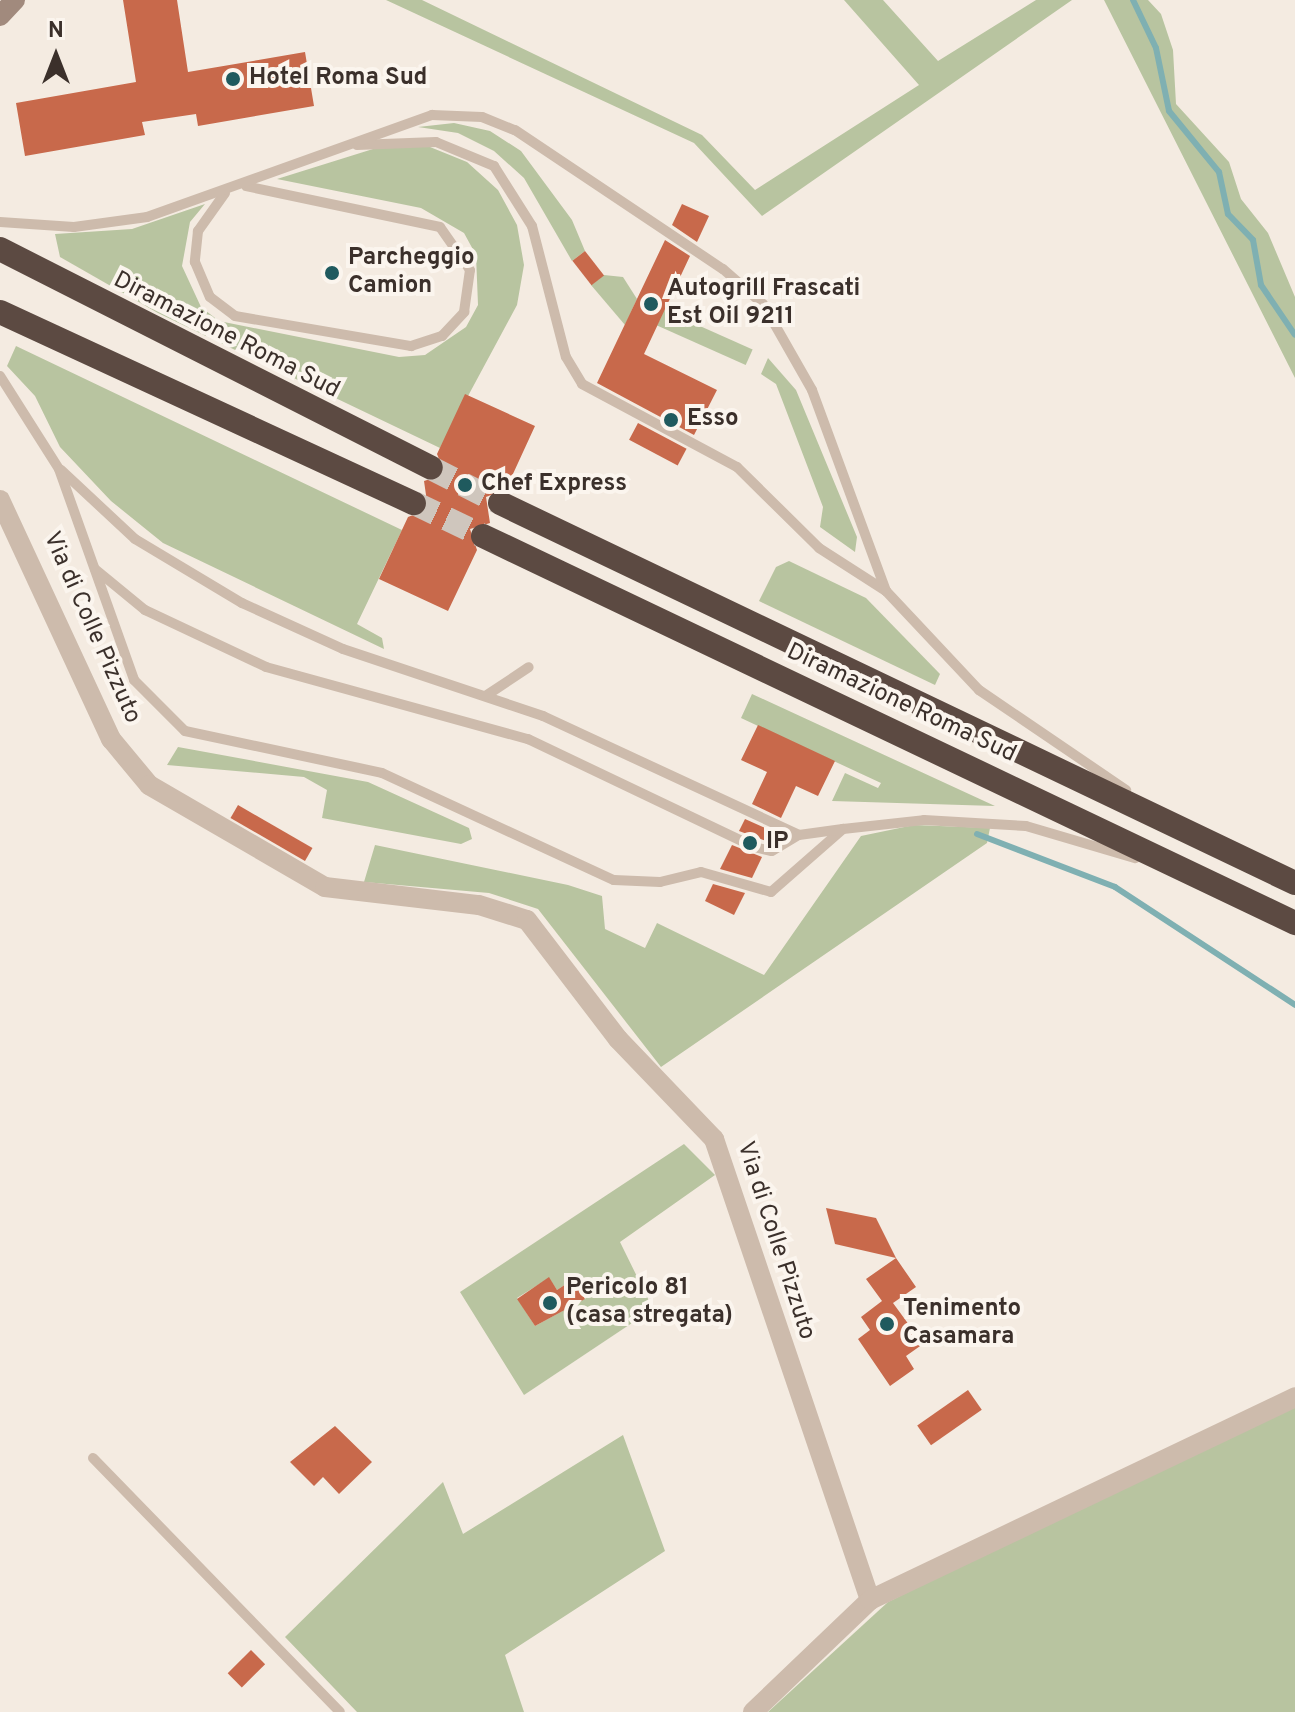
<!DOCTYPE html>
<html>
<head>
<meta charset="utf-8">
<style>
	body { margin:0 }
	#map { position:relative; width:1295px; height:1712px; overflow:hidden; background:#f4ebe1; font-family:Overpass,sans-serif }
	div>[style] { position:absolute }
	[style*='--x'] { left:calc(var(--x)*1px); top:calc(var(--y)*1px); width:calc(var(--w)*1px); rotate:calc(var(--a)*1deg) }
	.green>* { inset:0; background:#b8c4a0; transform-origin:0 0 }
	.stream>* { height:6px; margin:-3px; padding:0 3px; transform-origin:3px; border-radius:3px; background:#7fb0b2 }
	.building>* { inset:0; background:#c8694b; transform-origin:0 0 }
	.highway-tunnel>* { height:24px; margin-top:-12px; transform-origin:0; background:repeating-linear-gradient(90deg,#cfc6bd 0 24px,transparent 0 36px) }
	.lane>* { height:10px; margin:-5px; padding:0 5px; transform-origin:5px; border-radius:5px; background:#cdbbac }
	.street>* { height:20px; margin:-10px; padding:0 10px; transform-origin:10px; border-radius:10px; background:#cdbbac }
	.secondary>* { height:20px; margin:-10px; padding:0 10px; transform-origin:10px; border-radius:10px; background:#a18a7d }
	.highway>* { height:24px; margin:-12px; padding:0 12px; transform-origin:12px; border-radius:12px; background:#5c4a42 }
	.dots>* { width:22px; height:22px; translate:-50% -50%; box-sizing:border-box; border:4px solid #fbf5ee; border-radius:50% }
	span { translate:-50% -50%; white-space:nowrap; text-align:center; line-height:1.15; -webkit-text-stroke:8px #fbf5ee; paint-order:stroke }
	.poi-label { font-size:24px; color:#3b302b; font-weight:700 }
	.left { translate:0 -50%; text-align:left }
	.street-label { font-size:24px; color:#3b302b }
	.north { position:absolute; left:16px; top:16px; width:80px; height:80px; -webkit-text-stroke:6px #fbf5ee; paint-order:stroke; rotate:0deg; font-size:22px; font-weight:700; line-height:32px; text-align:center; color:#3b302b }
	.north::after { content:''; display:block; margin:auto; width:28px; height:36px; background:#3b302b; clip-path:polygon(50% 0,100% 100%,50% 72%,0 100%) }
</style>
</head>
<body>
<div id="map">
	<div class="green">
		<div style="clip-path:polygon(386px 0,422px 0,702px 135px,755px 190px,919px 85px,844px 0,883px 0,938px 61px,1036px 0,1072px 0,762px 216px,694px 143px)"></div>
		<div style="clip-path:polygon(1104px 0,1148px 0,1161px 14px,1173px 50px,1176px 104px,1229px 162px,1241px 199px,1268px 233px,1295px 297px,1295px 378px)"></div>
		<div style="clip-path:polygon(454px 123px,490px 131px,521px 151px,572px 220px,585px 251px,572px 261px,524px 178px,494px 151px,458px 133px,418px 127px)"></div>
		<div style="clip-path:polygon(389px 144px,430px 147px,467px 162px,498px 190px,517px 225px,524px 265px,517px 305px,440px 448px,158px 313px,60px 257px,55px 234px,132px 229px,205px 204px,190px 222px,182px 266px,201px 307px,219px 321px,399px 357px,425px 355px,466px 327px,478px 305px,476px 255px,464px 233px,421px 208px,277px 179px)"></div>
		<div style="clip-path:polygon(604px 275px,623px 277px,637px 299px,625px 325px,591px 285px)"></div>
		<div style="left:664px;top:310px;width:97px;height:17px;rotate:24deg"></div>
		<div style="clip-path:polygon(16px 346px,402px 530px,357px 624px,382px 638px,384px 649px,163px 543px,111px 501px,60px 447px,35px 396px,7px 366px)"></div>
		<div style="clip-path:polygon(768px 358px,796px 390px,857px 537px,855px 552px,820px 527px,823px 507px,776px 384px,761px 374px)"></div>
		<div style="clip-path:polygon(789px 561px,866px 598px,940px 674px,935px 685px,759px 601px,776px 567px)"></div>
		<div style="clip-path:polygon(752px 694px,995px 806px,832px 801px,845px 773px,878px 788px,881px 783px,741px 718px)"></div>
		<div style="clip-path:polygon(178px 747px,368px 782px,469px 828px,472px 839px,461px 844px,322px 818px,327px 790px,304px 777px,167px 765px)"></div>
		<div style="clip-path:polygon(914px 825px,990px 828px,987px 843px,661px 1067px,538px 909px,489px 893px,364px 882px,375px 845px,568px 885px,602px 896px,605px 929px,645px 948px,657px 923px,764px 975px,861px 836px)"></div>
		<div style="clip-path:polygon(evenodd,684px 1144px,715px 1175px,620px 1242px,653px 1309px,524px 1395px,460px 1292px,684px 1144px,549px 1278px,557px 1290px,572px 1280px,588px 1297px,535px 1326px,517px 1298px,549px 1278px)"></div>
		<div style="clip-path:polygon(1295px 1402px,1295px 1712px,768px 1712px,888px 1602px)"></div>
		<div style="clip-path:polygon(623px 1435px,665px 1551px,505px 1655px,524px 1712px,357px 1712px,285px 1637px,443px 1482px,463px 1534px)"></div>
	</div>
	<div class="stream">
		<div style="--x:1133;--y:0;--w:53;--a:64.4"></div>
		<div style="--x:1156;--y:48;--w:64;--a:78.3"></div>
		<div style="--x:1169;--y:111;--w:79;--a:50.7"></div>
		<div style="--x:1219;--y:172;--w:43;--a:77.9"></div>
		<div style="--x:1228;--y:214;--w:36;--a:46"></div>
		<div style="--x:1253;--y:240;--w:46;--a:79.9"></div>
		<div style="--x:1261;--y:285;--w:60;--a:55.8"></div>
		<div style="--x:977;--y:834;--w:148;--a:21"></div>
		<div style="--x:1115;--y:887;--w:215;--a:33.2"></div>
	</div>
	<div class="building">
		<div style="clip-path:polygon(123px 0,177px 0,188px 72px,305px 52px,314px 106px,198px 126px,196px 114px,142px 122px,145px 135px,25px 156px,16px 103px,136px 82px)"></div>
		<div style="clip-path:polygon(682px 204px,709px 216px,697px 242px,672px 225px)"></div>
		<div style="clip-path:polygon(665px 240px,690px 256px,644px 354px,717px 390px,694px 435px,597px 383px)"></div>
		<div style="left:585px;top:251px;width:31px;height:16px;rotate:52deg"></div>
		<div style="clip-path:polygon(465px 394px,535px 426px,506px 489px,486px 497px,490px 523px,470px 529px,477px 550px,448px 611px,379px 579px,408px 517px,428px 509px,424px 481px,445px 474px,437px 454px)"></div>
		<div style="left:638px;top:423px;width:55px;height:19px;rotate:28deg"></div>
		<div style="clip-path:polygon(758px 725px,835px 761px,818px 796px,796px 786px,781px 818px,752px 804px,767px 772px,741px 760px)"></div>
		<div style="left:238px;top:805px;width:86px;height:15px;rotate:30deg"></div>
		<div style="clip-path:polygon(745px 819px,774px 832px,769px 842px,739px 831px)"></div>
		<div style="clip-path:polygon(732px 845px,762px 857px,752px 878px,720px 869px)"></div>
		<div style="clip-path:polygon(713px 884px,745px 893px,734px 915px,705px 901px)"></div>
		<div style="clip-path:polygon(826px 1208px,876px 1218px,896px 1258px,835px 1244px)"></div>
		<div style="clip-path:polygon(896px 1258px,916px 1287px,893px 1303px,923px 1344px,906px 1356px,914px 1369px,890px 1386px,858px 1339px,870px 1330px,861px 1317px,882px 1301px,866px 1279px)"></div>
		<div style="clip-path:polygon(549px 1277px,557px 1290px,572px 1280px,585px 1299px,535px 1326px,517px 1299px)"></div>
		<div style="left:968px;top:1390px;width:24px;height:62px;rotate:55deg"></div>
		<div style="clip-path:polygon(335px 1426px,372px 1462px,339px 1494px,323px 1477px,314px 1486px,290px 1462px)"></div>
		<div style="left:251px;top:1650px;width:20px;height:33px;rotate:45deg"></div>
	</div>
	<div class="highway-tunnel">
		<div style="--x:431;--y:468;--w:77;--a:26.9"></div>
		<div style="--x:414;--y:503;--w:76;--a:25.6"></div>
	</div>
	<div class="lane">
		<div style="--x:357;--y:145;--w:79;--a:-2.2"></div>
		<div style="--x:436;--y:142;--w:63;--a:22.5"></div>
		<div style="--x:494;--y:166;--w:71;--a:57.7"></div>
		<div style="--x:532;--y:226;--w:135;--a:75.5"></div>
		<div style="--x:566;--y:357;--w:31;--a:59"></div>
		<div style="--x:582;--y:384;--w:176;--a:28.2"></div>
		<div style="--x:737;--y:467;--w:115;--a:44.6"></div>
		<div style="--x:819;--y:548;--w:80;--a:32.7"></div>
		<div style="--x:225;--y:193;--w:47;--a:125.4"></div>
		<div style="--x:198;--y:231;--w:31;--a:96"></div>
		<div style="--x:195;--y:262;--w:38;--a:67"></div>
		<div style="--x:210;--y:297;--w:31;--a:37"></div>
		<div style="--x:235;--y:316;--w:179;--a:9.7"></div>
		<div style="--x:411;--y:346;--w:33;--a:-18"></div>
		<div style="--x:442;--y:336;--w:33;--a:-47"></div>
		<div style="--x:464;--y:312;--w:42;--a:-81.9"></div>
		<div style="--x:470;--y:270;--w:52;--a:-124.9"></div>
		<div style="--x:440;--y:227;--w:198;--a:-168.1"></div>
		<div style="--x:0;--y:222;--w:74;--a:3.9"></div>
		<div style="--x:74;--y:227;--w:74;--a:-7.8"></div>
		<div style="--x:147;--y:217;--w:303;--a:-19.7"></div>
		<div style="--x:432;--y:115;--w:50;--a:2.3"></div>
		<div style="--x:482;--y:117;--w:35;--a:22"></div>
		<div style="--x:515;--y:130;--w:250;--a:33.8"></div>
		<div style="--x:723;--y:269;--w:53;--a:41.2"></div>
		<div style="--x:763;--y:304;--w:99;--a:60.3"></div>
		<div style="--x:812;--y:390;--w:214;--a:69.8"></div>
		<div style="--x:886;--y:591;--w:136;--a:46.8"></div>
		<div style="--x:979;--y:690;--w:178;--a:34.2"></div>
		<div style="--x:0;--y:376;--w:110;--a:57.6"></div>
		<div style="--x:59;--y:469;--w:224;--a:70.4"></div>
		<div style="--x:134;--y:680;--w:72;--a:45"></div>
		<div style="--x:185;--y:731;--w:201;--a:12"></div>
		<div style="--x:382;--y:773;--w:255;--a:24.8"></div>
		<div style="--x:614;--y:880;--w:46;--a:2.5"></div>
		<div style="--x:660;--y:882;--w:42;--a:-13.7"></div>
		<div style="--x:701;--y:872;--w:73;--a:15.9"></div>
		<div style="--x:771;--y:892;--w:96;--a:-41.2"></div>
		<div style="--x:843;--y:829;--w:81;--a:-6.3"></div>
		<div style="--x:924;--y:820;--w:102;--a:3.4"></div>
		<div style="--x:1026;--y:826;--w:114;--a:16.4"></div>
		<div style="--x:61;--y:470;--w:101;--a:43"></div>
		<div style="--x:135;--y:539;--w:125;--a:30.9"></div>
		<div style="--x:242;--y:603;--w:111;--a:24.5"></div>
		<div style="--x:343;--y:649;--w:211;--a:18.5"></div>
		<div style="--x:543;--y:716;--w:282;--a:24.9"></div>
		<div style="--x:95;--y:569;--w:65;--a:39.4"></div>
		<div style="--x:145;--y:610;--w:134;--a:25.2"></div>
		<div style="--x:266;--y:667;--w:272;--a:15.4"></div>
		<div style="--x:528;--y:739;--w:250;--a:25.5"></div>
		<div style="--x:754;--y:847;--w:18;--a:13"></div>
		<div style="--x:772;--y:851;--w:31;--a:-31"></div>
		<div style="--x:799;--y:835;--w:44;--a:-7.8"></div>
		<div style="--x:487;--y:695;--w:50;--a:-33.7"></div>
		<div style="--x:93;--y:1458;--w:354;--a:45.8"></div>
	</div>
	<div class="street">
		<div style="--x:0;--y:500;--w:264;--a:65.1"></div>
		<div style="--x:111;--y:739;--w:60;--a:50.4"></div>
		<div style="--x:149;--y:785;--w:203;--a:30.1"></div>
		<div style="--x:325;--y:887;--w:155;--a:6.7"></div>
		<div style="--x:479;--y:905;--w:50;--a:17.4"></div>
		<div style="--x:527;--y:920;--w:150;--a:52.6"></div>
		<div style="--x:618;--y:1039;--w:139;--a:46.2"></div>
		<div style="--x:714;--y:1139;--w:487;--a:71.3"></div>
		<div style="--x:753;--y:1712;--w:162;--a:-43.7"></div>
		<div style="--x:870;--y:1600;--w:471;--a:-25.5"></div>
	</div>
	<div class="secondary">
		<div style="--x:0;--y:16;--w:22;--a:-47"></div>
	</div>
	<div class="highway">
		<div style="--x:0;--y:249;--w:483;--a:26.9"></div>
		<div style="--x:0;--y:312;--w:456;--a:24.8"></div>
		<div style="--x:500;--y:503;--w:881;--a:25.55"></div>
		<div style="--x:483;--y:536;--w:900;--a:25.48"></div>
	</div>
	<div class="dots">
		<div style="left:233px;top:79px;background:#1f5a5e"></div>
		<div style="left:332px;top:273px;background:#1f5a5e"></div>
		<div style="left:651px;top:304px;background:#1f5a5e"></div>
		<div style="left:671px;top:420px;background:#1f5a5e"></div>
		<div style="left:465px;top:485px;background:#1f5a5e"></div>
		<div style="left:750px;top:843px;background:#1f5a5e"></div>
		<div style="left:550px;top:1303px;background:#1f5a5e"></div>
		<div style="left:887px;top:1324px;background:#1f5a5e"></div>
	</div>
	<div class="poi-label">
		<span class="left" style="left:249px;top:79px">Hotel Roma Sud</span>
		<span class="left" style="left:348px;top:273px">Parcheggio<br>Camion</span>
		<span class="left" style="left:667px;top:304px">Autogrill Frascati<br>Est Oil 9211</span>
		<span class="left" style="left:687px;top:420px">Esso</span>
		<span class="left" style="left:481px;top:485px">Chef Express</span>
		<span class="left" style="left:766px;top:843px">IP</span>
		<span class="left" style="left:566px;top:1303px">Pericolo 81<br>(casa stregata)</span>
		<span class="left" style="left:903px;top:1324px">Tenimento<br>Casamara</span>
	</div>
	<div class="street-label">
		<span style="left:226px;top:336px;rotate:27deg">Diramazione Roma Sud</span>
		<span style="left:91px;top:628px;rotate:66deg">Via di Colle Pizzuto</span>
		<span style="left:901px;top:704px;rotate:25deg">Diramazione Roma Sud</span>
		<span style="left:775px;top:1241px;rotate:72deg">Via di Colle Pizzuto</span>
	</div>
	<div class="north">N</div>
</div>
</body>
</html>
